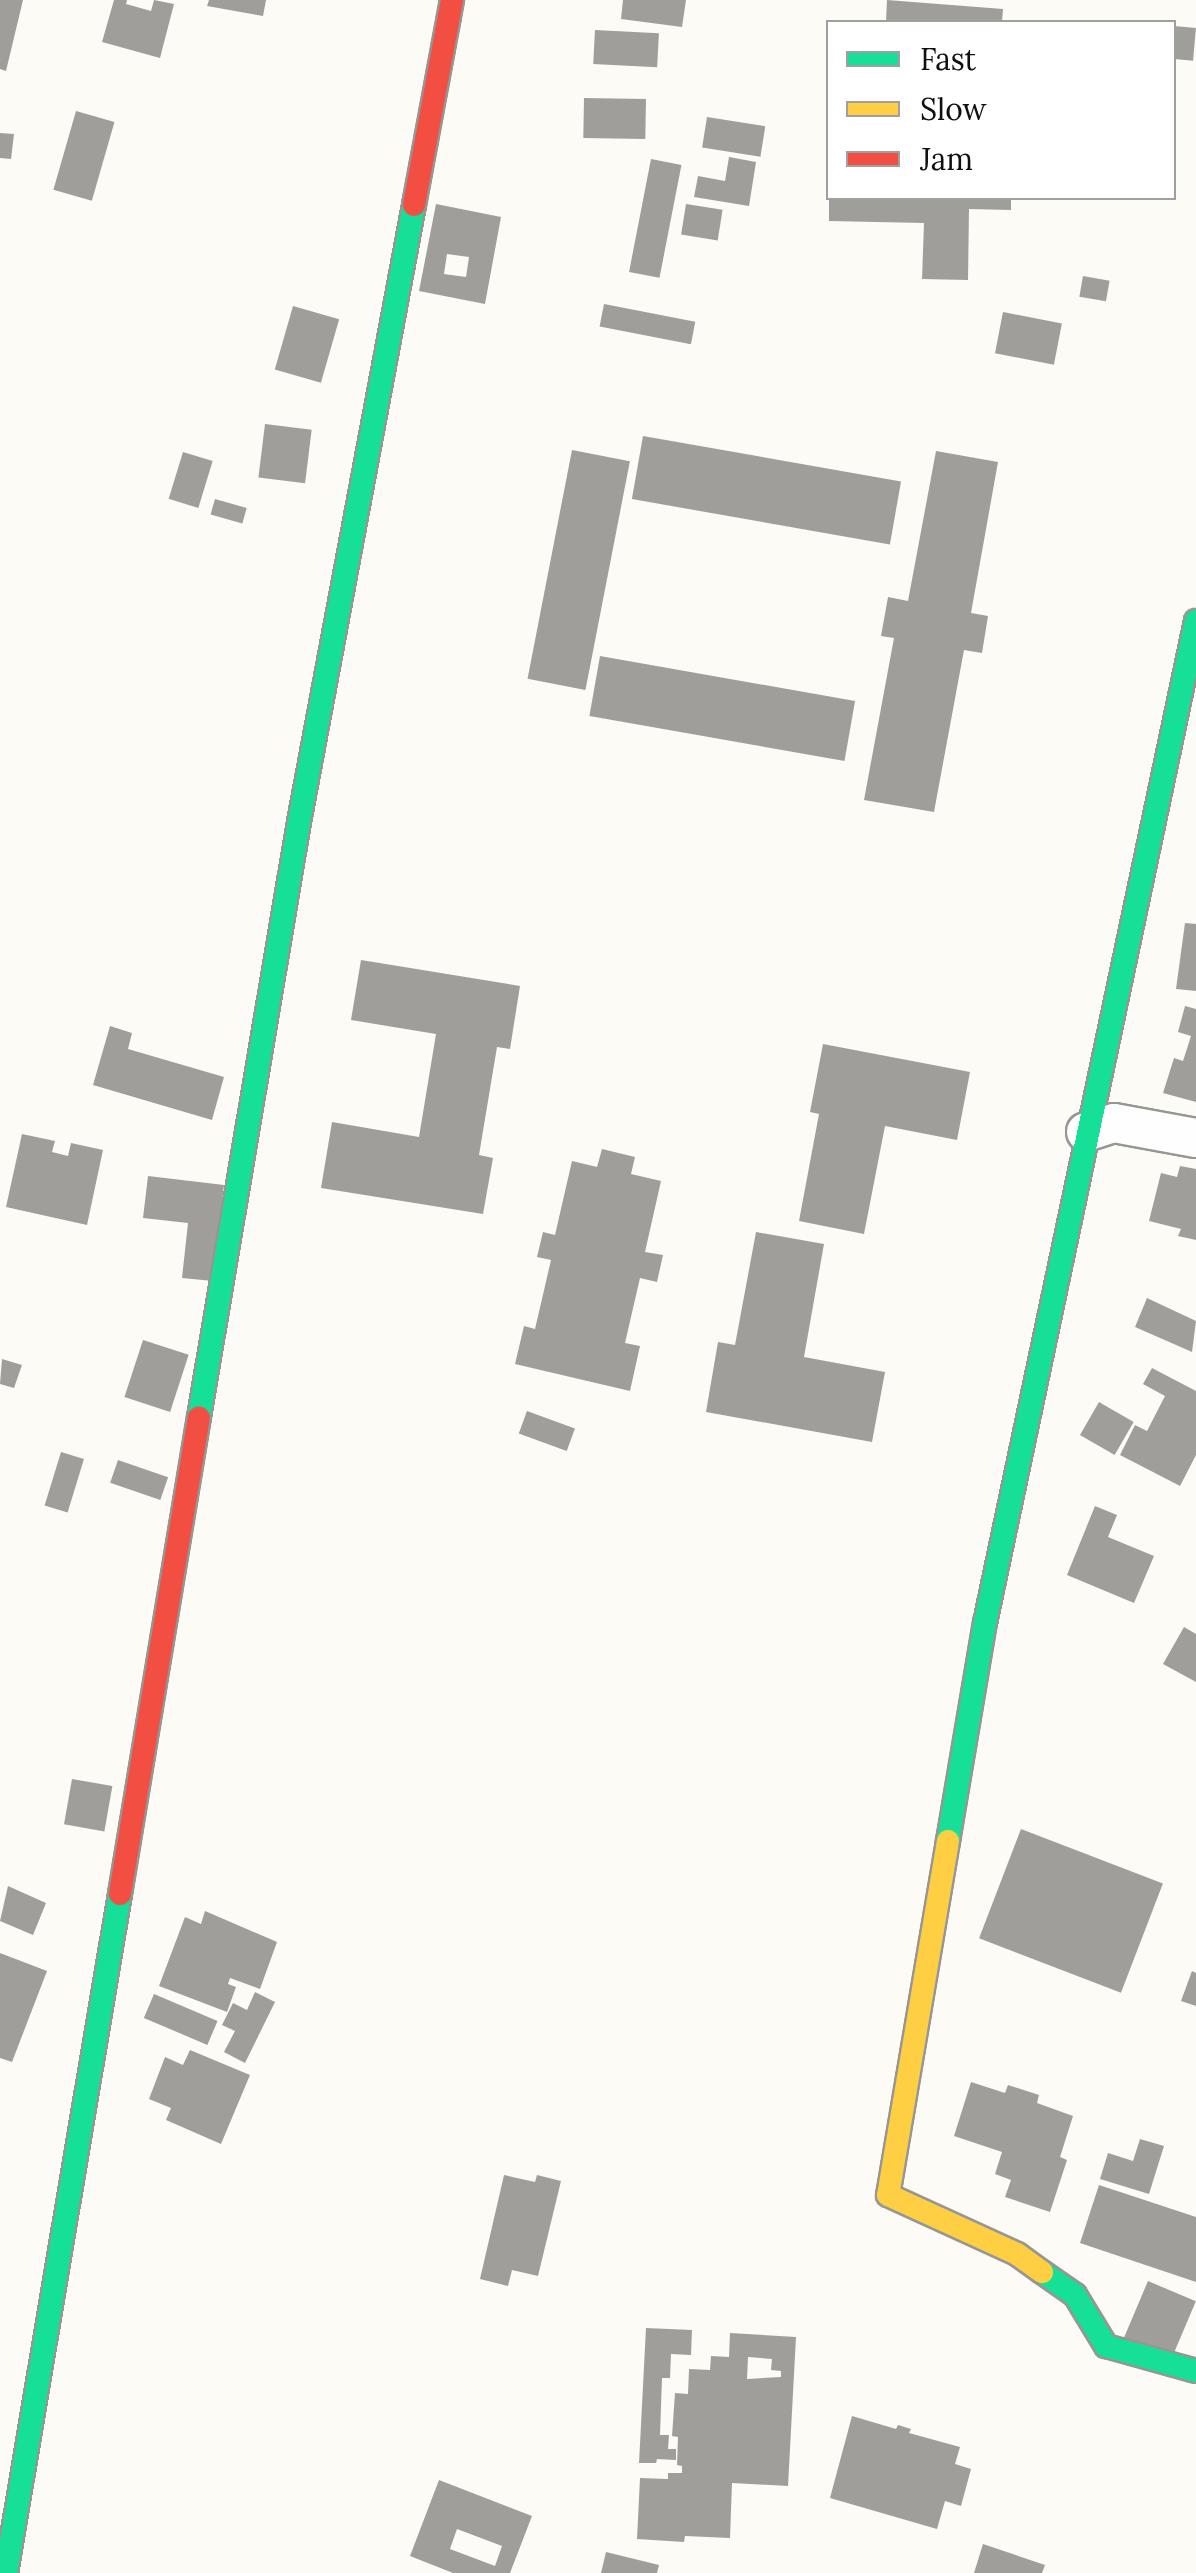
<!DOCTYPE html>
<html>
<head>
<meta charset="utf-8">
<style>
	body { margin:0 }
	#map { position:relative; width:1196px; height:2573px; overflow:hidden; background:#fcfbf6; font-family:Lora,serif }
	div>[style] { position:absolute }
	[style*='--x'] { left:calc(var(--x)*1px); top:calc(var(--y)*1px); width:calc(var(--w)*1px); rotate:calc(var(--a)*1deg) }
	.building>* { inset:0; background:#a09e9b; transform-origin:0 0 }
	.roads { filter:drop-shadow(2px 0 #969694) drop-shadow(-2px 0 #969694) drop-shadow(0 2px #969694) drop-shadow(0 -2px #969694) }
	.street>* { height:38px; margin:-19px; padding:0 19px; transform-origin:19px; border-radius:19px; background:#fffefe }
	.fast>* { height:22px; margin:-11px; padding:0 11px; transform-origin:11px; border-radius:11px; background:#16e098 }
	.slow>* { height:22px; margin:-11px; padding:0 11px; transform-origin:11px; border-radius:11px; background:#ffcf43 }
	.jam>* { height:22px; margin:-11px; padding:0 11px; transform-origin:11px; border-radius:11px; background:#f24e42 }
	span { translate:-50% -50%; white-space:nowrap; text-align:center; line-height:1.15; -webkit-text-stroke:10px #fff; paint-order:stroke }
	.legend { position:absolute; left:826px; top:20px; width:350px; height:180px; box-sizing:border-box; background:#fff; border:2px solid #9f9f9f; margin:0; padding:12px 18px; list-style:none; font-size:30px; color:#101010 }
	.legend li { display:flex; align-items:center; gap:20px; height:50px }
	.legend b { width:50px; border:2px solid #9f9f9f }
</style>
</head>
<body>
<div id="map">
	<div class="building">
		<div style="clip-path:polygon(0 0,23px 0,6px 71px,0 69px)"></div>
		<div style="clip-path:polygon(114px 0,127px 0,126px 4px,151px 11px,154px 0,174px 4px,160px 58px,102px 42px)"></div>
		<div style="clip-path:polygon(209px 0,266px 0,263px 16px,207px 6px)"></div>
		<div style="clip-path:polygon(623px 0,686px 0,682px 27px,621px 19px)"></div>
		<div style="clip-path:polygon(887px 0,1003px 9px,1002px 22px,886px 22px)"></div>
		<div style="left:1174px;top:26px;width:22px;height:33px;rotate:5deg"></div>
		<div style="left:595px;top:30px;width:64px;height:34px;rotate:3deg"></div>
		<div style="left:584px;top:98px;width:62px;height:40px;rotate:1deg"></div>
		<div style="left:76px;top:111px;width:40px;height:82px;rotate:16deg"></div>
		<div style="left:707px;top:117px;width:59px;height:31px;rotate:9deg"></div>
		<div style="clip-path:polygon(0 133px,14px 134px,11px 159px,0 158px)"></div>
		<div style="clip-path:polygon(729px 157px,756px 162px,749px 206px,694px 197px,698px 176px,725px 181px)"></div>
		<div style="left:651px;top:159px;width:31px;height:115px;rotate:11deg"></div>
		<div style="clip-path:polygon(829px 198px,1011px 198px,1011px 210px,969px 209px,968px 280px,922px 279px,924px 223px,829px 221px)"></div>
		<div style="clip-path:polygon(evenodd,436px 204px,501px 217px,485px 304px,419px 291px,436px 204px,447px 254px,469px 257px,466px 277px,444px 274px,447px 254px)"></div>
		<div style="left:686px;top:204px;width:37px;height:31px;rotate:9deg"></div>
		<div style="left:1083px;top:276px;width:27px;height:21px;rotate:10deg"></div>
		<div style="left:604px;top:304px;width:93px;height:23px;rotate:11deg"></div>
		<div style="left:293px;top:306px;width:48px;height:66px;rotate:16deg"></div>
		<div style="left:1003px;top:312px;width:60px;height:42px;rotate:11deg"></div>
		<div style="left:265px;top:424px;width:47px;height:54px;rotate:7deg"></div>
		<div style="left:643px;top:436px;width:262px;height:64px;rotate:10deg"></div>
		<div style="left:572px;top:450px;width:59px;height:233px;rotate:11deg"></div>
		<div style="clip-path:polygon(936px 451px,998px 462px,971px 613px,988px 616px,982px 653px,964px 650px,934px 812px,864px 800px,894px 638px,881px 636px,888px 597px,908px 601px)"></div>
		<div style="left:183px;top:452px;width:31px;height:49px;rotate:17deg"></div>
		<div style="left:215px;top:499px;width:33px;height:16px;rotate:16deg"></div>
		<div style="left:600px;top:656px;width:259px;height:61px;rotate:10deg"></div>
		<div style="clip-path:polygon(1185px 923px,1196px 924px,1196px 991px,1176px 989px)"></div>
		<div style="clip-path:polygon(361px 960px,520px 986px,510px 1049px,497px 1047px,479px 1155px,493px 1158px,483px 1214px,321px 1188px,332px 1122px,419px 1137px,436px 1034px,351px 1020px)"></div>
		<div style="clip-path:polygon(1185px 1006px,1196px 1009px,1196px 1102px,1163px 1093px,1174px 1058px,1183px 1061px,1191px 1036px,1178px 1032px)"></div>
		<div style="clip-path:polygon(110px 1026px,132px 1033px,128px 1049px,224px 1077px,212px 1120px,93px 1085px)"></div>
		<div style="clip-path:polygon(823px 1044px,970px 1072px,957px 1140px,885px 1126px,864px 1234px,799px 1221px,819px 1114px,810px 1112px)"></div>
		<div style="clip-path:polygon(22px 1134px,55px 1141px,52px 1152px,68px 1156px,71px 1143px,103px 1150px,87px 1225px,6px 1207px)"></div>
		<div style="clip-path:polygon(602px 1149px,635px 1157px,631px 1174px,661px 1181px,645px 1252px,663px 1255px,657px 1282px,640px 1278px,625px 1343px,640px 1346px,630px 1391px,515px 1364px,524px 1326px,535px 1329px,551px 1260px,537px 1257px,543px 1232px,555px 1235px,572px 1161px,597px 1167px)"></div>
		<div style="clip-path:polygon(1180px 1166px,1196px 1169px,1196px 1240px,1178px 1236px,1181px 1229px,1149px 1221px,1161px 1173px,1177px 1177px)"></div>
		<div style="clip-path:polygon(148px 1176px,224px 1185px,213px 1281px,182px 1278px,188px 1223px,143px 1218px)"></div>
		<div style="clip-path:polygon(756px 1232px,824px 1244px,804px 1357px,885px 1372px,872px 1442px,706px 1412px,718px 1342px,735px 1345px)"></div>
		<div style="clip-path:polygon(1147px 1298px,1196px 1321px,1192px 1352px,1135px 1327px)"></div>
		<div style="left:143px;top:1340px;width:48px;height:60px;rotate:18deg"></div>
		<div style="clip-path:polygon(2px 1359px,22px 1365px,14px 1388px,0 1384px)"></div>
		<div style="clip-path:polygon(1152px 1368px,1196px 1391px,1196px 1455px,1180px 1486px,1120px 1455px,1135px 1425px,1147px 1431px,1165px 1396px,1143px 1384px)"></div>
		<div style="left:1099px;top:1402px;width:40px;height:38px;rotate:30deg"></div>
		<div style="left:527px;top:1411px;width:51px;height:24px;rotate:20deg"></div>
		<div style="left:61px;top:1452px;width:24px;height:56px;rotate:17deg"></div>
		<div style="left:118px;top:1460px;width:53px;height:24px;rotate:19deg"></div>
		<div style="clip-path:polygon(1095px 1506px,1117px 1515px,1108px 1537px,1154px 1556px,1134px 1603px,1067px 1575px)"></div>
		<div style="clip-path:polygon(1184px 1627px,1196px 1634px,1196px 1682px,1163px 1664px)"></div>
		<div style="left:72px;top:1779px;width:41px;height:46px;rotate:10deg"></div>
		<div style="left:1021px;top:1829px;width:152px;height:117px;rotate:21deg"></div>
		<div style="clip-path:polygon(8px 1886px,46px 1903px,33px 1935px,0 1921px)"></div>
		<div style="clip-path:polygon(205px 1911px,277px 1942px,260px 1989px,230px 1978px,228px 1984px,236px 1987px,227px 2012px,159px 1986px,185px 1917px,201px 1924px)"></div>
		<div style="clip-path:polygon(0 1953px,47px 1971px,12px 2062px,0 2058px)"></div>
		<div style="clip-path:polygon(1192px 1971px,1196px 1973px,1196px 2006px,1181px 2001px)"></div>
		<div style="clip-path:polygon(255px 1992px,275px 2002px,245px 2063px,224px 2052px,235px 2031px,222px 2025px,233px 2003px,247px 2010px)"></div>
		<div style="left:154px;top:1994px;width:69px;height:26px;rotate:23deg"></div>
		<div style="clip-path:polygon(190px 2050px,250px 2075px,221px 2144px,166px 2120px,171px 2108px,149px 2099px,165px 2057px,183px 2065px)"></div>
		<div style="clip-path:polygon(971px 2082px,1005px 2093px,1008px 2085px,1039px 2095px,1037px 2103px,1073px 2116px,1060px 2157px,1067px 2160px,1050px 2212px,1005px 2197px,1011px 2180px,995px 2174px,1002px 2152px,954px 2136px)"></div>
		<div style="clip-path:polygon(1140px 2139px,1164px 2146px,1149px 2194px,1100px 2179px,1108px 2153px,1133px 2161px)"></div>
		<div style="clip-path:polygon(504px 2175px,535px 2182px,537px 2175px,561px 2181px,538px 2276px,512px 2270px,508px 2286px,480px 2279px)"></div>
		<div style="clip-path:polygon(1099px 2185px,1196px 2217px,1196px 2282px,1080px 2243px)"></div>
		<div style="left:1148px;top:2281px;width:52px;height:64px;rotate:23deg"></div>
		<div style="clip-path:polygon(646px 2328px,692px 2330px,691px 2355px,671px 2354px,670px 2378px,662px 2378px,660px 2435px,669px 2435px,668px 2449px,676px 2449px,676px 2460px,657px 2459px,656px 2463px,639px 2463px)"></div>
		<div style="clip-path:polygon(evenodd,730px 2333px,796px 2337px,788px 2486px,732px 2483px,730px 2538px,685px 2536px,684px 2542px,637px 2539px,640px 2478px,668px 2479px,668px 2473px,682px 2473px,682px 2466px,677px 2465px,678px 2437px,672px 2436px,675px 2393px,688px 2394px,689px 2369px,710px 2370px,711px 2356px,729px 2357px,730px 2333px,748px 2357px,772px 2359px,771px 2370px,781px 2371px,781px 2377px,747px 2379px,748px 2357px)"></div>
		<div style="clip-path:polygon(852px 2416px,896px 2429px,898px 2425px,911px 2429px,909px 2433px,960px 2447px,955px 2464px,971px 2469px,961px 2506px,945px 2501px,937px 2529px,830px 2498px)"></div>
		<div style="clip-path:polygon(evenodd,439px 2480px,532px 2516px,510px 2573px,453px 2573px,410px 2556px,439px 2480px,457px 2529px,502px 2546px,495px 2566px,450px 2549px,457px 2529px)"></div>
		<div style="clip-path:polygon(983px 2544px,1045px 2565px,1042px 2573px,974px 2573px)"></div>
		<div style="clip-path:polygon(606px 2552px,659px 2565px,657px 2573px,601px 2573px)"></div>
	</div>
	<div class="roads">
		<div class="street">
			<div style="--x:1086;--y:1132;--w:29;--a:-18"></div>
			<div style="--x:1114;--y:1123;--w:83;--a:10.4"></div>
		</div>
		<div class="fast">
			<div style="--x:199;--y:1417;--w:603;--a:-80.46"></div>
			<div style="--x:299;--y:822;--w:628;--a:-79.44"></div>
			<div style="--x:948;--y:1841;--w:221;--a:-80.4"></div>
			<div style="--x:985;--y:1623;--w:1024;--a:-78.11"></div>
			<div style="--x:1042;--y:2272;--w:40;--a:34.9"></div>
			<div style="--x:1075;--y:2295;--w:60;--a:58.7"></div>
			<div style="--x:1106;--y:2346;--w:93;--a:15.5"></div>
			<div style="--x:6;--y:2573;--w:689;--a:-80.47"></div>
		</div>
		<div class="slow">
			<div style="--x:948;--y:1841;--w:359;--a:99.6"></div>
			<div style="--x:888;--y:2195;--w:142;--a:24.6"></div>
			<div style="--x:1017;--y:2254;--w:31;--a:36"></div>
		</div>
		<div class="jam">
			<div style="--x:414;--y:205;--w:208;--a:-79.5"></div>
			<div style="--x:120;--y:1894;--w:483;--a:-80.6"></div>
		</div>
	</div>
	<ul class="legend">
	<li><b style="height:12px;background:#16e098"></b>Fast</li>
	<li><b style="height:12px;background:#ffcf43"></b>Slow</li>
	<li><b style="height:12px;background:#f24e42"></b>Jam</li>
	</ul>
</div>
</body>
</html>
